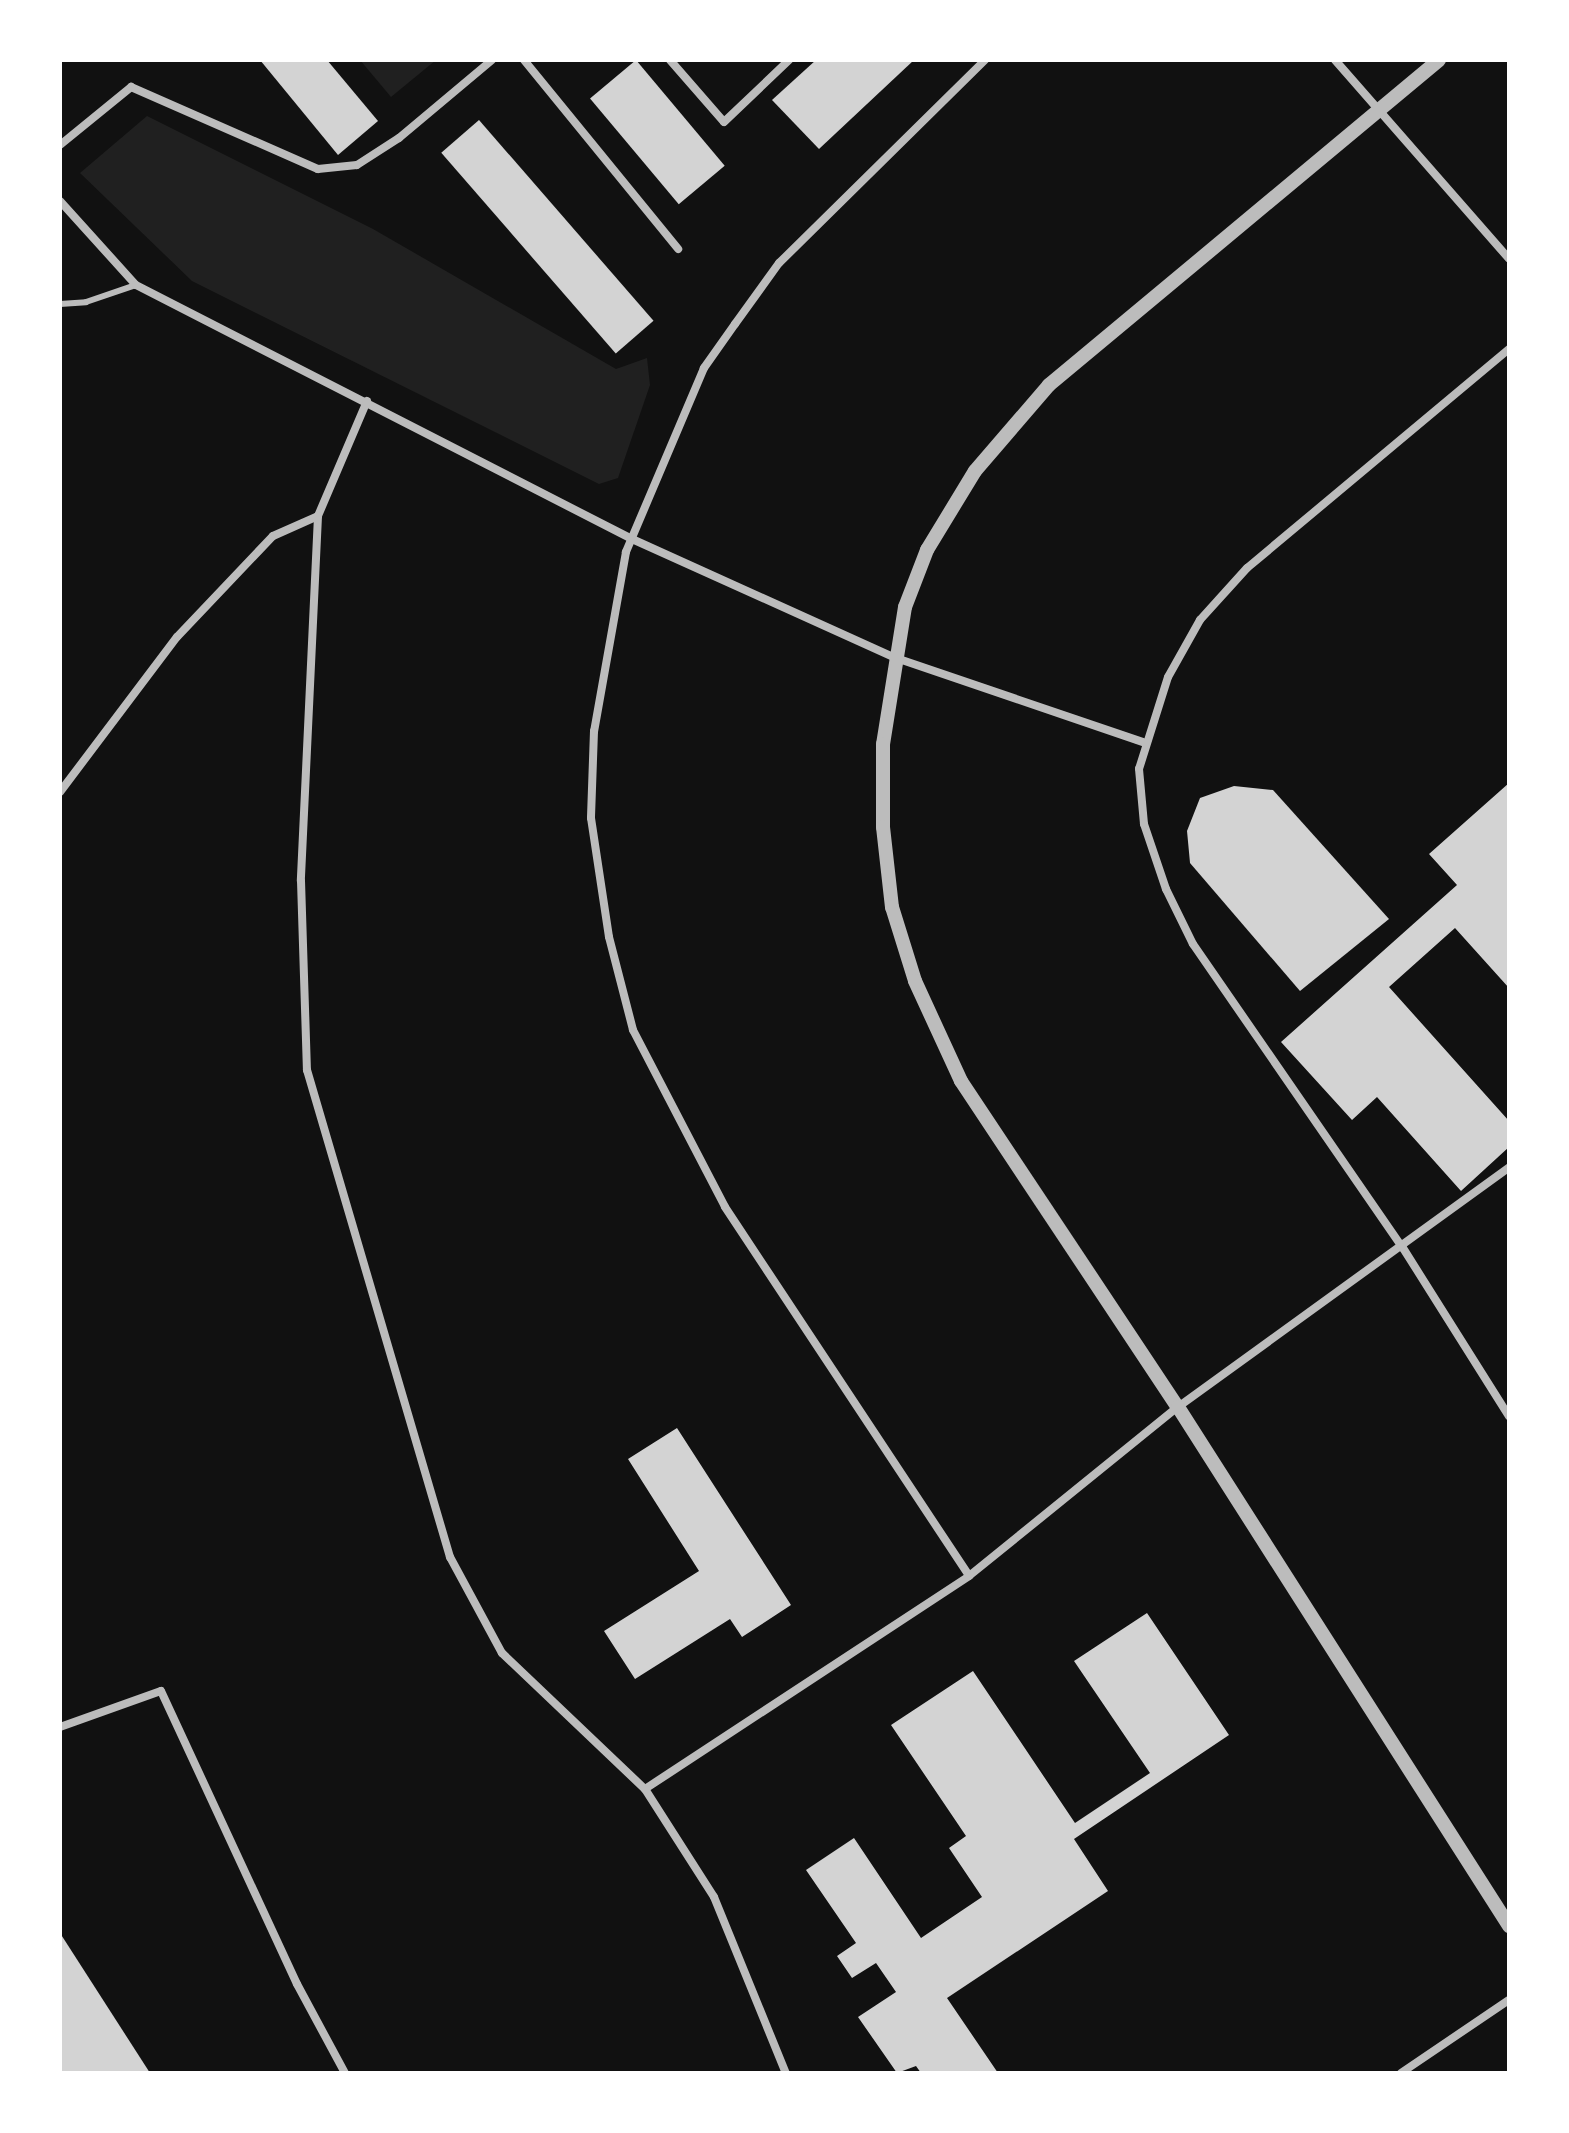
<!DOCTYPE html>
<html>
<head>
<meta charset="utf-8">
<style>
	body { margin:0 }
	#map { position:relative; width:1569px; height:2133px; overflow:hidden; background:#111; font-family:Signika,sans-serif }
	div>[style] { position:absolute }
	[style*='--x'] { left:calc(var(--x)*1px); top:calc(var(--y)*1px); width:calc(var(--w)*1px); rotate:calc(var(--a)*1deg) }
	.green>* { inset:0; background:#202020 }
	.building>* { inset:0; background:#d3d3d3; transform-origin:0 0 }
	.service>* { height:6px; margin:-3px; padding:0 3px; transform-origin:3px; border-radius:3px; background:#bcbcbc }
	.minor>* { height:8px; margin:-4px; padding:0 4px; transform-origin:4px; border-radius:4px; background:#bcbcbc }
	.tertiary>* { height:14px; margin:-7px; padding:0 7px; transform-origin:7px; border-radius:7px; background:#bcbcbc }
	span { translate:-50% -50%; white-space:nowrap; text-align:center; line-height:1.15; -webkit-text-stroke:7px #fff; paint-order:stroke }
	.frame { position:absolute; inset:0; border:62px solid #fff; pointer-events:none }
</style>
</head>
<body>
<div id="map">
	<div class="green">
		<div style="clip-path:polygon(360px 60px,436px 60px,391px 97px)"></div>
		<div style="clip-path:polygon(147px 116px,373px 229px,616px 369px,647px 358px,650px 385px,618px 478px,599px 484px,192px 281px,80px 173px)"></div>
	</div>
	<div class="building">
		<div style="clip-path:polygon(260px 60px,327px 60px,378px 121px,338px 155px)"></div>
		<div style="left:636px;top:60px;width:138px;height:60px;rotate:50deg"></div>
		<div style="clip-path:polygon(816px 60px,914px 60px,819px 149px,772px 100px)"></div>
		<div style="left:479px;top:120px;width:266px;height:50px;rotate:49deg"></div>
		<div style="clip-path:polygon(1509px 783px,1509px 988px,1455px 928px,1389px 987px,1509px 1121px,1509px 1147px,1461px 1191px,1377px 1097px,1352px 1120px,1281px 1042px,1457px 885px,1429px 854px)"></div>
		<div style="clip-path:polygon(1234px 786px,1273px 790px,1389px 919px,1300px 991px,1190px 863px,1187px 831px,1200px 798px)"></div>
		<div style="clip-path:polygon(677px 1428px,791px 1605px,742px 1637px,730px 1619px,635px 1679px,604px 1631px,699px 1571px,628px 1459px)"></div>
		<div style="clip-path:polygon(1147px 1613px,1229px 1735px,1074px 1839px,1108px 1891px,947px 1998px,998px 2073px,921px 2073px,916px 2066px,897px 2073px,858px 2017px,896px 1992px,876px 1963px,852px 1978px,837px 1956px,856px 1943px,806px 1870px,854px 1838px,921px 1938px,982px 1897px,949px 1848px,966px 1836px,891px 1725px,973px 1671px,1075px 1823px,1150px 1773px,1074px 1661px)"></div>
		<div style="clip-path:polygon(60px 1933px,150px 2073px,61px 2073px)"></div>
	</div>
	<div class="service">
		<div style="--x:60;--y:304;--w:26;--a:-4"></div>
		<div style="--x:86;--y:302;--w:53;--a:-18.8"></div>
	</div>
	<div class="minor">
		<div style="--x:524;--y:60;--w:244;--a:50.8"></div>
		<div style="--x:670;--y:60;--w:82;--a:48.9"></div>
		<div style="--x:724;--y:122;--w:90;--a:-43.6"></div>
		<div style="--x:985;--y:60;--w:289;--a:135.4"></div>
		<div style="--x:779;--y:263;--w:75;--a:125.8"></div>
		<div style="--x:735;--y:324;--w:54;--a:125.2"></div>
		<div style="--x:704;--y:368;--w:200;--a:113"></div>
		<div style="--x:626;--y:552;--w:182;--a:100.1"></div>
		<div style="--x:594;--y:731;--w:87;--a:92"></div>
		<div style="--x:591;--y:818;--w:120;--a:81.4"></div>
		<div style="--x:609;--y:937;--w:96;--a:75.5"></div>
		<div style="--x:633;--y:1030;--w:199;--a:62.5"></div>
		<div style="--x:725;--y:1207;--w:442;--a:56.5"></div>
		<div style="--x:969;--y:1576;--w:269;--a:-39"></div>
		<div style="--x:1178;--y:1407;--w:409;--a:-35.9"></div>
		<div style="--x:1335;--y:60;--w:264;--a:48.8"></div>
		<div style="--x:60;--y:145;--w:92;--a:-39.2"></div>
		<div style="--x:131;--y:87;--w:204;--a:23.7"></div>
		<div style="--x:318;--y:169;--w:39;--a:-6"></div>
		<div style="--x:357;--y:165;--w:50;--a:-32.7"></div>
		<div style="--x:399;--y:138;--w:121;--a:-40"></div>
		<div style="--x:60;--y:201;--w:113;--a:47.9"></div>
		<div style="--x:136;--y:285;--w:557;--a:27.12"></div>
		<div style="--x:632;--y:539;--w:290;--a:24.3"></div>
		<div style="--x:896;--y:658;--w:261;--a:18.8"></div>
		<div style="--x:1509;--y:349;--w:341;--a:140.1"></div>
		<div style="--x:1247;--y:568;--w:70;--a:132.1"></div>
		<div style="--x:1200;--y:620;--w:65;--a:119.3"></div>
		<div style="--x:1168;--y:677;--w:96;--a:107.5"></div>
		<div style="--x:1139;--y:769;--w:55;--a:84.8"></div>
		<div style="--x:1144;--y:824;--w:69;--a:71.3"></div>
		<div style="--x:1166;--y:889;--w:61;--a:63.9"></div>
		<div style="--x:1193;--y:944;--w:369;--a:55.4"></div>
		<div style="--x:1403;--y:1248;--w:199;--a:57.8"></div>
		<div style="--x:367;--y:401;--w:125;--a:113.1"></div>
		<div style="--x:318;--y:516;--w:365;--a:92.7"></div>
		<div style="--x:301;--y:881;--w:189;--a:88.2"></div>
		<div style="--x:307;--y:1070;--w:508;--a:73.64"></div>
		<div style="--x:450;--y:1557;--w:109;--a:61.6"></div>
		<div style="--x:502;--y:1653;--w:197;--a:43.6"></div>
		<div style="--x:645;--y:1789;--w:128;--a:57.4"></div>
		<div style="--x:714;--y:1897;--w:190;--a:67.8"></div>
		<div style="--x:60;--y:792;--w:194;--a:-53"></div>
		<div style="--x:177;--y:637;--w:139;--a:-46.5"></div>
		<div style="--x:273;--y:536;--w:49;--a:-24"></div>
		<div style="--x:60;--y:1727;--w:107;--a:-19.6"></div>
		<div style="--x:161;--y:1691;--w:323;--a:65.1"></div>
		<div style="--x:297;--y:1984;--w:101;--a:61.7"></div>
		<div style="--x:645;--y:1789;--w:388;--a:-33.3"></div>
		<div style="--x:1401;--y:2073;--w:130;--a:-34.1"></div>
	</div>
	<div class="tertiary">
		<div style="--x:1439;--y:60;--w:508;--a:140.19"></div>
		<div style="--x:1049;--y:385;--w:113;--a:130.7"></div>
		<div style="--x:975;--y:471;--w:92;--a:121.3"></div>
		<div style="--x:927;--y:550;--w:61;--a:111.1"></div>
		<div style="--x:905;--y:607;--w:139;--a:99.1"></div>
		<div style="--x:883;--y:744;--w:83;--a:90"></div>
		<div style="--x:883;--y:827;--w:81;--a:83.6"></div>
		<div style="--x:892;--y:907;--w:77;--a:72.7"></div>
		<div style="--x:915;--y:981;--w:110;--a:65.3"></div>
		<div style="--x:961;--y:1081;--w:392;--a:56.4"></div>
		<div style="--x:1178;--y:1407;--w:616;--a:57.47"></div>
	</div>
	<div class="frame"></div>
</div>
</body>
</html>
